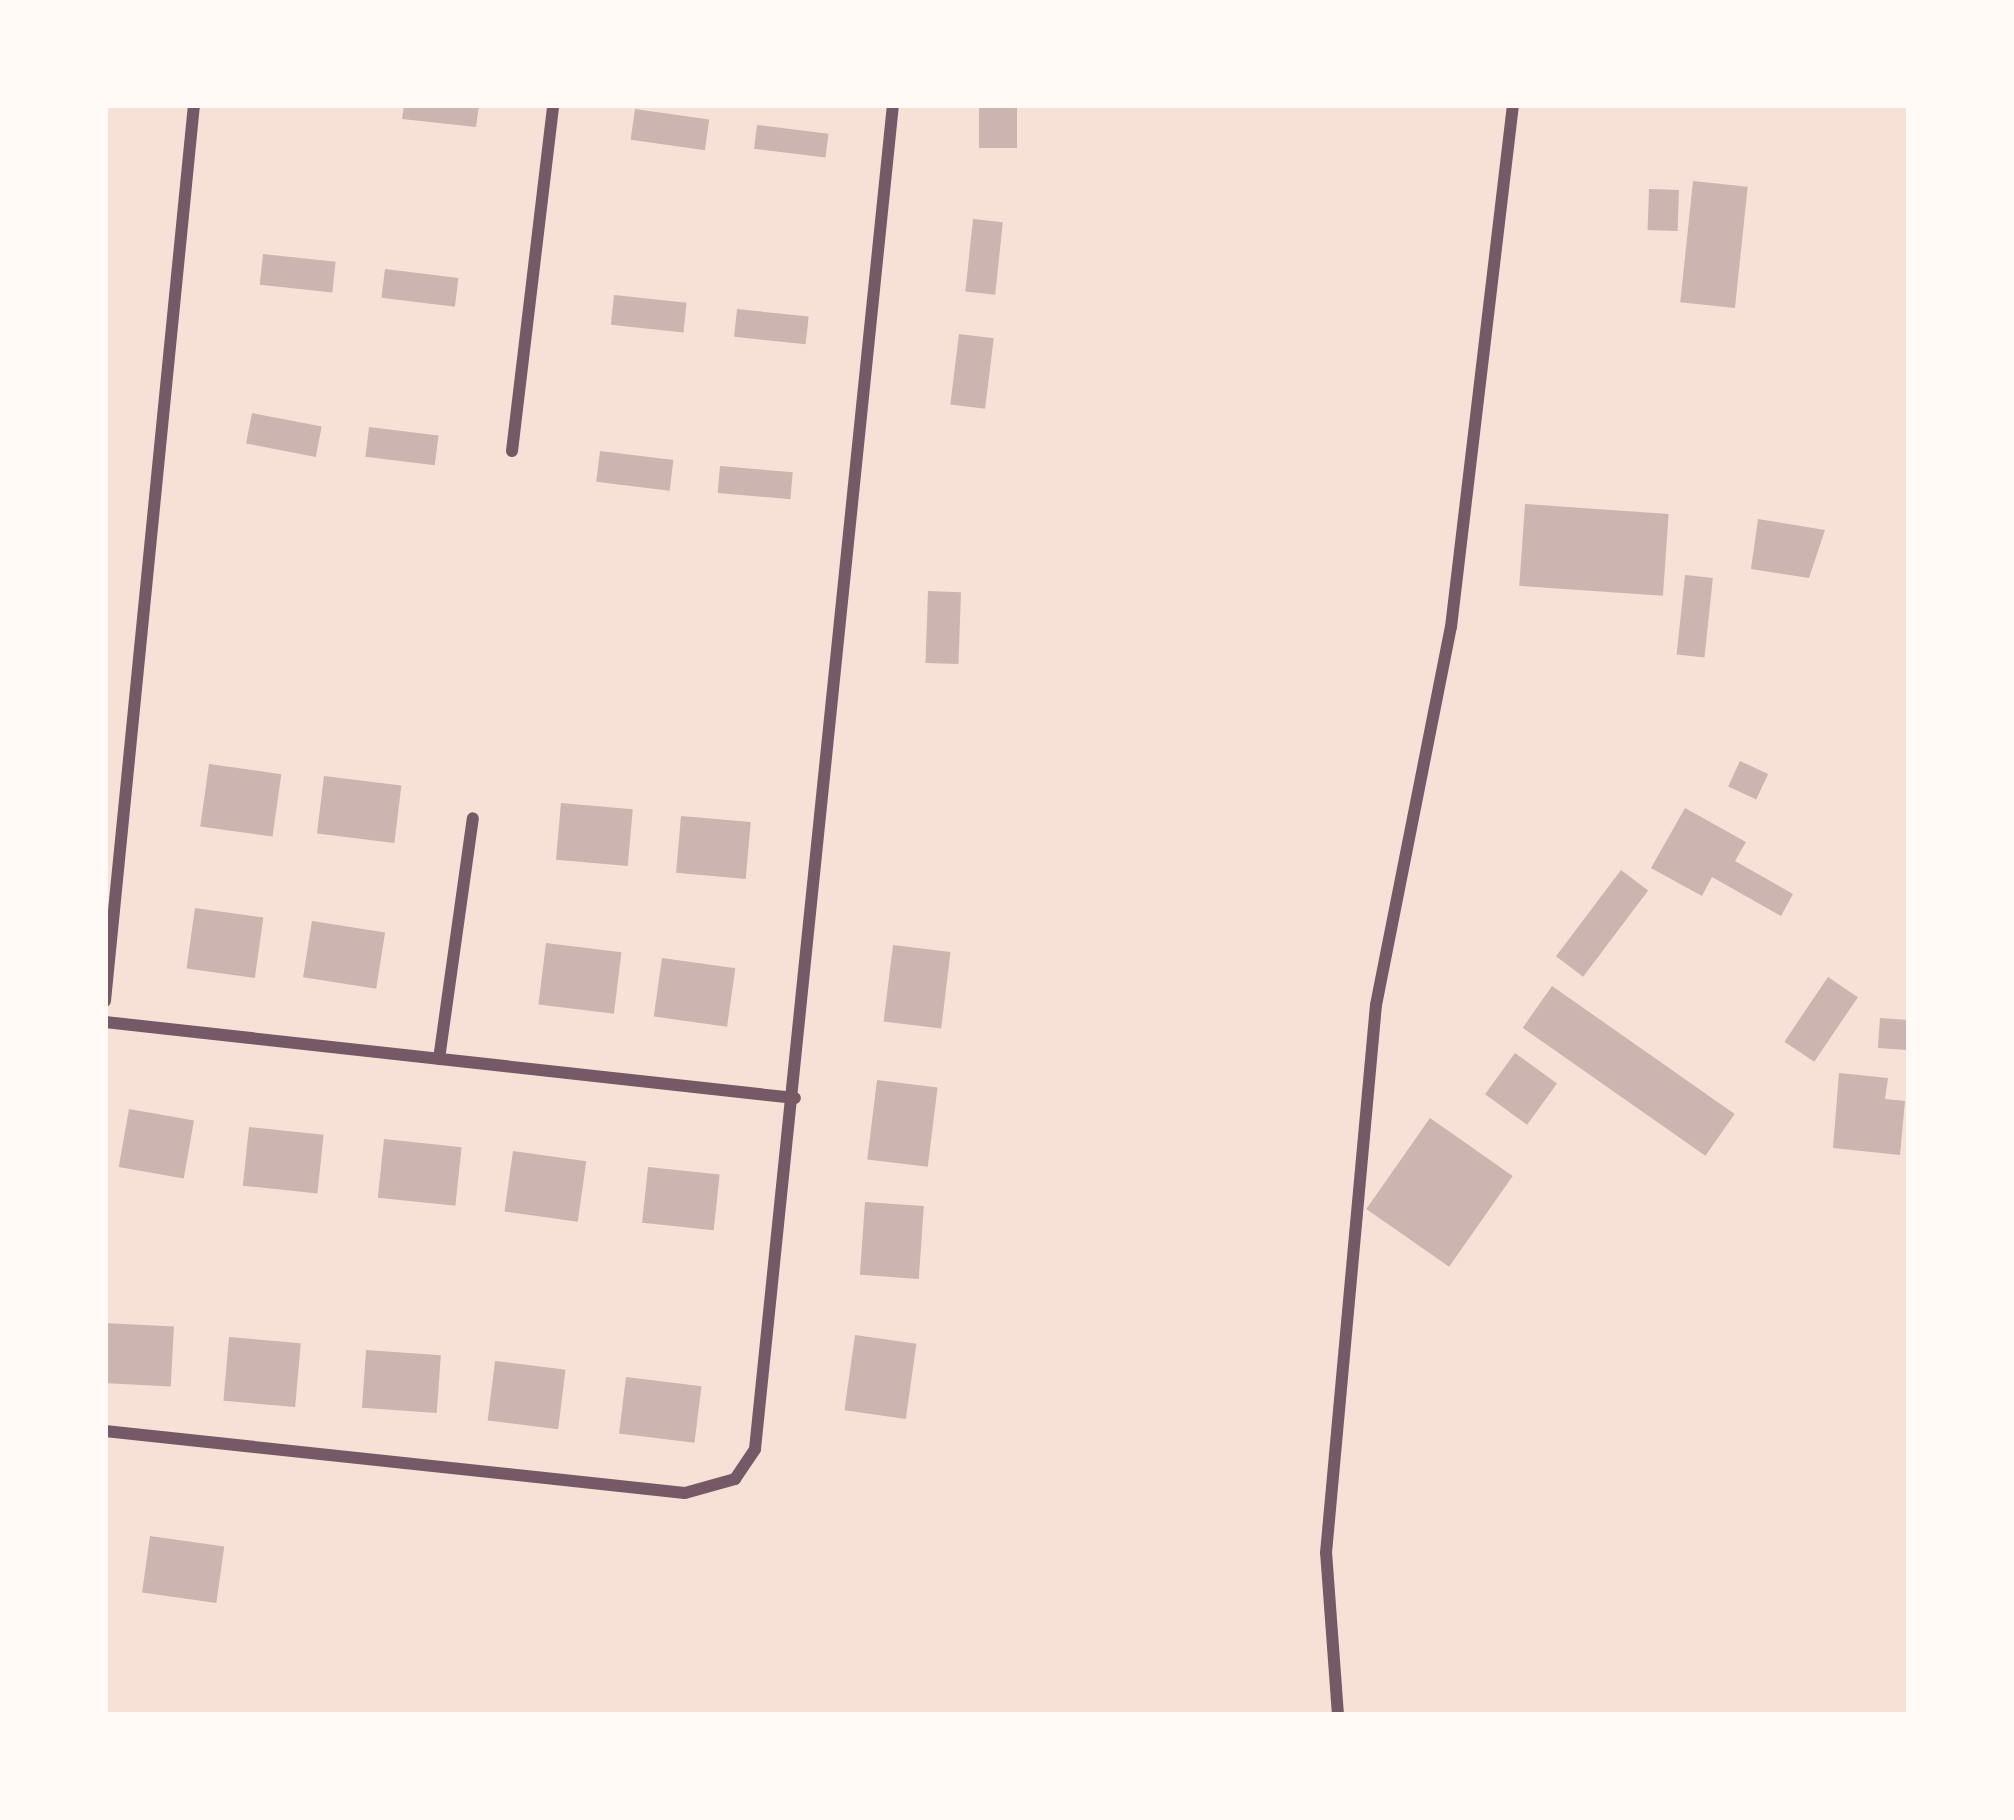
<!DOCTYPE html>
<html>
<head>
<meta charset="utf-8">
<style>
	body { margin:0 }
	#map { position:relative; width:2014px; height:1820px; overflow:hidden; background:#f7e1d7; font-family:"Archivo Narrow",sans-serif }
	div>[style] { position:absolute }
	[style*='--x'] { left:calc(var(--x)*1px); top:calc(var(--y)*1px); width:calc(var(--w)*1px); rotate:calc(var(--a)*1deg) }
	.building>* { inset:0; background:#ccb4b1; transform-origin:0 0 }
	.minor>* { height:12px; margin:-6px; padding:0 6px; transform-origin:6px; border-radius:6px; background:#755966 }
	span { translate:-50% -50%; white-space:nowrap; text-align:center; line-height:1.15; -webkit-text-stroke:12px #fffaf5; paint-order:stroke }
	.frame { position:absolute; inset:0; border:108px solid #fffaf5; pointer-events:none }
</style>
</head>
<body>
<div id="map">
	<div class="building">
		<div style="clip-path:polygon(404px 105px,479px 105px,476px 127px,402px 119px)"></div>
		<div style="left:979px;top:105px;width:38px;height:43px"></div>
		<div style="left:635px;top:109px;width:75px;height:31px;rotate:8deg"></div>
		<div style="left:757px;top:125px;width:72px;height:24px;rotate:7deg"></div>
		<div style="left:1693px;top:181px;width:55px;height:122px;rotate:6deg"></div>
		<div style="left:1649px;top:189px;width:30px;height:41px;rotate:2deg"></div>
		<div style="left:973px;top:219px;width:30px;height:73px;rotate:6deg"></div>
		<div style="left:263px;top:254px;width:73px;height:31px;rotate:6deg"></div>
		<div style="left:385px;top:269px;width:74px;height:29px;rotate:7deg"></div>
		<div style="left:614px;top:295px;width:73px;height:30px;rotate:6deg"></div>
		<div style="left:737px;top:309px;width:72px;height:28px;rotate:6deg"></div>
		<div style="left:959px;top:334px;width:35px;height:71px;rotate:7deg"></div>
		<div style="left:252px;top:413px;width:71px;height:31px;rotate:11deg"></div>
		<div style="left:369px;top:427px;width:70px;height:30px;rotate:7deg"></div>
		<div style="left:600px;top:451px;width:74px;height:31px;rotate:7deg"></div>
		<div style="left:720px;top:466px;width:73px;height:27px;rotate:5deg"></div>
		<div style="left:1525px;top:504px;width:144px;height:82px;rotate:4deg"></div>
		<div style="clip-path:polygon(1758px 519px,1825px 530px,1809px 578px,1751px 569px)"></div>
		<div style="left:1685px;top:575px;width:28px;height:80px;rotate:6deg"></div>
		<div style="left:928px;top:591px;width:33px;height:72px;rotate:2deg"></div>
		<div style="left:1740px;top:761px;width:31px;height:28px;rotate:25deg"></div>
		<div style="left:209px;top:764px;width:73px;height:63px;rotate:8deg"></div>
		<div style="left:324px;top:776px;width:78px;height:58px;rotate:7deg"></div>
		<div style="left:561px;top:803px;width:72px;height:57px;rotate:5deg"></div>
		<div style="clip-path:polygon(1685px 808px,1746px 842px,1735px 861px,1793px 894px,1781px 916px,1712px 877px,1702px 896px,1651px 868px)"></div>
		<div style="left:681px;top:816px;width:70px;height:57px;rotate:5deg"></div>
		<div style="left:1621px;top:870px;width:34px;height:108px;rotate:37deg"></div>
		<div style="left:195px;top:908px;width:69px;height:61px;rotate:8deg"></div>
		<div style="left:312px;top:921px;width:74px;height:57px;rotate:9deg"></div>
		<div style="left:546px;top:943px;width:76px;height:62px;rotate:7deg"></div>
		<div style="left:893px;top:945px;width:58px;height:77px;rotate:7deg"></div>
		<div style="left:662px;top:958px;width:74px;height:59px;rotate:8deg"></div>
		<div style="left:1828px;top:977px;width:36px;height:78px;rotate:34deg"></div>
		<div style="left:1552px;top:986px;width:223px;height:51px;rotate:35deg"></div>
		<div style="left:1880px;top:1018px;width:29px;height:30px;rotate:4deg"></div>
		<div style="left:1515px;top:1053px;width:52px;height:51px;rotate:36deg"></div>
		<div style="clip-path:polygon(1839px 1073px,1888px 1078px,1885px 1099px,1905px 1101px,1900px 1155px,1833px 1148px)"></div>
		<div style="left:877px;top:1080px;width:61px;height:80px;rotate:7deg"></div>
		<div style="left:129px;top:1109px;width:66px;height:59px;rotate:10deg"></div>
		<div style="left:1430px;top:1118px;width:101px;height:111px;rotate:35deg"></div>
		<div style="left:249px;top:1127px;width:75px;height:59px;rotate:6deg"></div>
		<div style="left:384px;top:1139px;width:78px;height:59px;rotate:6deg"></div>
		<div style="left:513px;top:1151px;width:74px;height:61px;rotate:8deg"></div>
		<div style="left:648px;top:1167px;width:72px;height:56px;rotate:6deg"></div>
		<div style="left:865px;top:1202px;width:59px;height:73px;rotate:4deg"></div>
		<div style="left:105px;top:1323px;width:69px;height:60px;rotate:3deg"></div>
		<div style="left:855px;top:1335px;width:62px;height:76px;rotate:8deg"></div>
		<div style="left:229px;top:1337px;width:72px;height:64px;rotate:5deg"></div>
		<div style="left:366px;top:1350px;width:75px;height:58px;rotate:4deg"></div>
		<div style="left:495px;top:1361px;width:71px;height:60px;rotate:7deg"></div>
		<div style="left:626px;top:1377px;width:76px;height:57px;rotate:7deg"></div>
		<div style="left:150px;top:1536px;width:75px;height:57px;rotate:8deg"></div>
	</div>
	<div class="minor">
		<div style="--x:512;--y:451;--w:348;--a:-83.2"></div>
		<div style="--x:105;--y:1001;--w:900;--a:-84.33"></div>
		<div style="--x:105;--y:1022;--w:694;--a:6.29"></div>
		<div style="--x:439;--y:1059;--w:243;--a:-82"></div>
		<div style="--x:105;--y:1431;--w:583;--a:6.1"></div>
		<div style="--x:685;--y:1493;--w:52;--a:-15.6"></div>
		<div style="--x:735;--y:1479;--w:36;--a:-56"></div>
		<div style="--x:755;--y:1449;--w:1351;--a:-84.14"></div>
		<div style="--x:1338;--y:1715;--w:162;--a:-94.2"></div>
		<div style="--x:1326;--y:1553;--w:550;--a:-84.79"></div>
		<div style="--x:1376;--y:1005;--w:385;--a:-78.8"></div>
		<div style="--x:1451;--y:627;--w:526;--a:-83.23"></div>
	</div>
	<div class="frame"></div>
</div>
</body>
</html>
